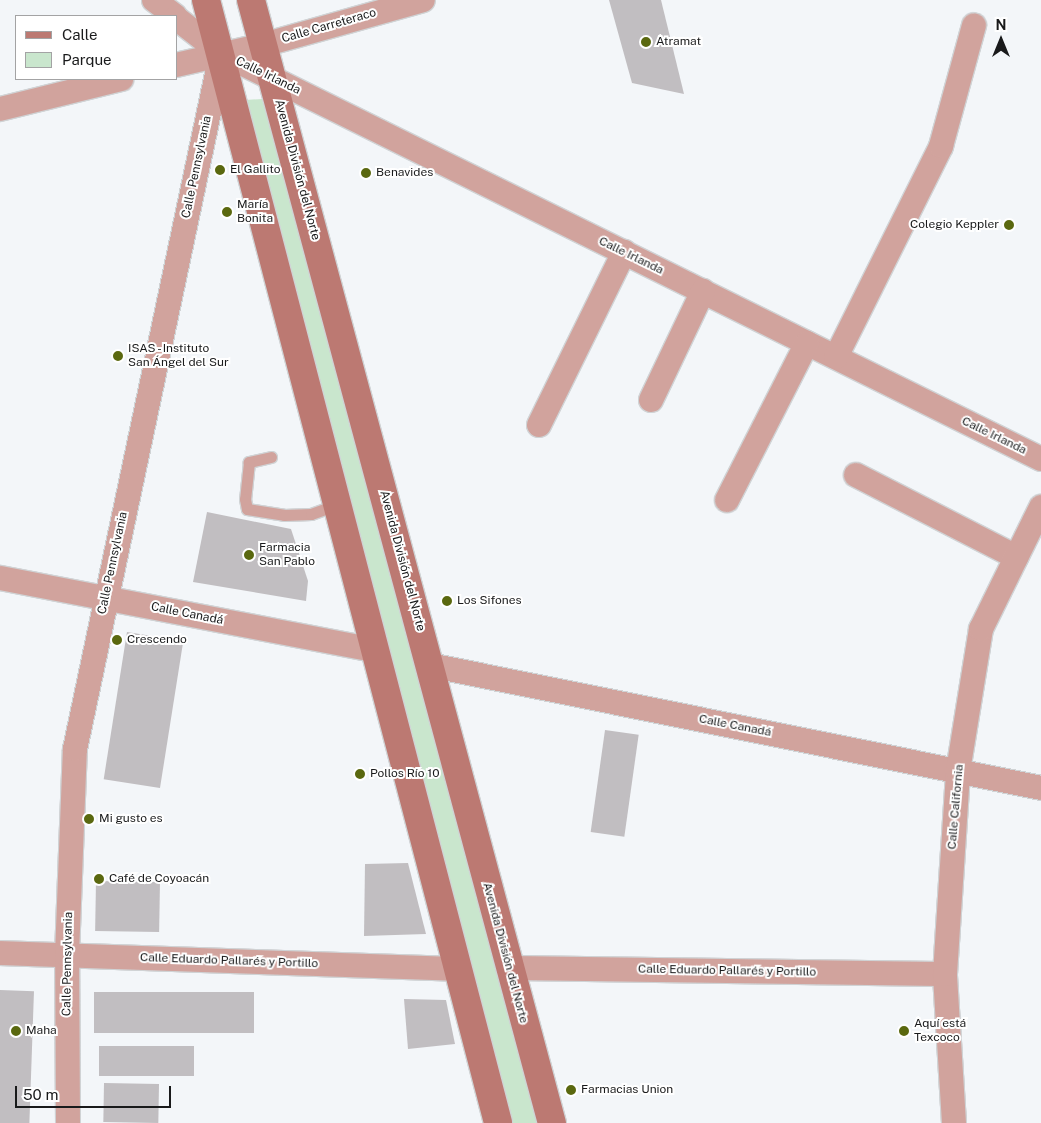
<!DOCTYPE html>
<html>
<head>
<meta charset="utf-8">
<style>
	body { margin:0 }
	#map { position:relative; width:1041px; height:1123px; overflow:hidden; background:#f3f6f9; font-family:"Public Sans",sans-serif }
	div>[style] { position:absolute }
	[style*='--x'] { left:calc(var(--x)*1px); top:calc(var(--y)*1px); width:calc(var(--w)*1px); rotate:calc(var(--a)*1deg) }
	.green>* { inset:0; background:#c9e6cd }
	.building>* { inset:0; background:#c1bec1; transform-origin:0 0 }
	.roads { filter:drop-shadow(1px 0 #d0d3d5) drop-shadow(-1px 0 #d0d3d5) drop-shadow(0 1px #d0d3d5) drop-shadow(0 -1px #d0d3d5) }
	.lane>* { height:11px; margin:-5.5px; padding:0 5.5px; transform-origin:5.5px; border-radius:5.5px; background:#d1a39d }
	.street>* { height:24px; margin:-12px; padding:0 12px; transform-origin:12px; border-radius:12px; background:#d1a39d }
	.secondary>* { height:28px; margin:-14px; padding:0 14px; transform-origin:14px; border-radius:14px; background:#bc7972 }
	.dots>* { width:14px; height:14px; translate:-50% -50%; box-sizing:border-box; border:2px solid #fff; border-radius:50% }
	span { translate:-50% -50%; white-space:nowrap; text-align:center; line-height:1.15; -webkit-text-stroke:4px #fff; paint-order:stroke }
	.street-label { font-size:12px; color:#191a1b }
	.poi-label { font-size:12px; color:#191a1b }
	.left { translate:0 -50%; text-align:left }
	.right { translate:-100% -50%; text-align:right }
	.legend { position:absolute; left:15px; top:15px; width:162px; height:65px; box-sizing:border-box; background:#fff; border:1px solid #a3a3a4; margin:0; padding:6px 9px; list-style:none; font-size:15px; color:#191a1b }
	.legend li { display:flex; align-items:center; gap:10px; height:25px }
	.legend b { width:25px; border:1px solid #a3a3a4 }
	.north { position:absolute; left:976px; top:15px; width:50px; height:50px; -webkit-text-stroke:4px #fff; paint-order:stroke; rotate:0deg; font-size:14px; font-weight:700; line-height:20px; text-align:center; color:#191a1b }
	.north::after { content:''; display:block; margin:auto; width:18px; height:22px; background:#191a1b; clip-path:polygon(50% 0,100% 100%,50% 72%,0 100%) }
	.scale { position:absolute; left:15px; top:1086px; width:156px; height:22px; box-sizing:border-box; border:2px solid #191a1b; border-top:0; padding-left:6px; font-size:15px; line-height:18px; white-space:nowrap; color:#191a1b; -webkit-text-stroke:4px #fff; paint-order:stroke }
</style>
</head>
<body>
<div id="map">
	<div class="green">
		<div style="clip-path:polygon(262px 99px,542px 1123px,511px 1123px,245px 100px)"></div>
	</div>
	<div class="building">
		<div style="clip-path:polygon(609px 0,661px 0,684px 94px,632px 83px)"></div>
		<div style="clip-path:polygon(207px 512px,291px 529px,308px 581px,306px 601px,193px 582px)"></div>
		<div style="left:127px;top:632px;width:57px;height:149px;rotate:9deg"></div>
		<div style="left:605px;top:730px;width:34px;height:103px;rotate:8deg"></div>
		<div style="clip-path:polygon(408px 863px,426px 934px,364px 936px,365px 864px)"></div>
		<div style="left:96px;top:881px;width:64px;height:50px;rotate:1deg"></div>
		<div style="left:0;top:990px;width:34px;height:133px;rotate:2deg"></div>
		<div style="left:94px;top:992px;width:160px;height:41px"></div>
		<div style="clip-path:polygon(404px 999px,446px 1000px,455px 1044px,408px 1049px)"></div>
		<div style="left:99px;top:1046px;width:95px;height:30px"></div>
		<div style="left:159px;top:1084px;width:39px;height:55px;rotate:91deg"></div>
	</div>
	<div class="roads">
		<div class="lane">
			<div style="--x:271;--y:457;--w:23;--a:167"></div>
			<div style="--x:249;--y:462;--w:37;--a:96"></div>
			<div style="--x:245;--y:499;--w:10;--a:79"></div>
			<div style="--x:247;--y:509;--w:37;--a:9"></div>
			<div style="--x:284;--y:515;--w:27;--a:-2"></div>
			<div style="--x:311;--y:514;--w:27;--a:-20"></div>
		</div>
		<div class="street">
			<div style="--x:154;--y:0;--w:26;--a:37"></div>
			<div style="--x:176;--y:18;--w:57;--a:37.9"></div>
			<div style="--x:221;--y:53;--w:915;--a:26.34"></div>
			<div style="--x:176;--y:65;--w:89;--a:-12.9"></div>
			<div style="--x:263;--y:45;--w:166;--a:-15.7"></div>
			<div style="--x:0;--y:109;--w:125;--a:-13.9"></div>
			<div style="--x:836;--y:357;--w:236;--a:-63.5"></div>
			<div style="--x:941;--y:146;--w:125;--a:-74.7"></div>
			<div style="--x:651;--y:400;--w:121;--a:-64.5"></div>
			<div style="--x:539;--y:425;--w:193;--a:-63.8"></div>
			<div style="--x:856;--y:475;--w:180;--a:27.1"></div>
			<div style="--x:727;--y:500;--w:176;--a:-63"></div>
			<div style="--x:0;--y:578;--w:380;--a:10.9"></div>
			<div style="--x:429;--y:665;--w:624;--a:11.36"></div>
			<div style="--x:0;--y:953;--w:457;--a:2"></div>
			<div style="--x:509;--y:968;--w:436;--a:0.8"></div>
			<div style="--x:68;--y:1123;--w:168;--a:-90.3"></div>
			<div style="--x:67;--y:955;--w:206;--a:-87.8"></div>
			<div style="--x:75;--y:749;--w:709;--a:-78.12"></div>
			<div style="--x:954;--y:1123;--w:149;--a:-93.5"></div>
			<div style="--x:945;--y:974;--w:203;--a:-86.3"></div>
			<div style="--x:958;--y:771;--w:144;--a:-80.8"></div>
			<div style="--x:981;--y:629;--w:136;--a:-63.8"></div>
		</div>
		<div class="secondary">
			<div style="--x:206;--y:0;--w:1160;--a:75.42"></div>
			<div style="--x:251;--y:0;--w:1163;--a:75"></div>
		</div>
	</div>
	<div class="dots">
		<div style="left:646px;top:42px;background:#5a680f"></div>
		<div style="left:220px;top:170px;background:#5a680f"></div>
		<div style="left:366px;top:173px;background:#5a680f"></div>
		<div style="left:227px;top:212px;background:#5a680f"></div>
		<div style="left:1009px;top:225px;background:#5a680f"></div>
		<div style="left:118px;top:356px;background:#5a680f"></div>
		<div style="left:249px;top:555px;background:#5a680f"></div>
		<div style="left:447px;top:601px;background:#5a680f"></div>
		<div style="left:117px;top:640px;background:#5a680f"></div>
		<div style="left:360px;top:774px;background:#5a680f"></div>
		<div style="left:89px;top:819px;background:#5a680f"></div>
		<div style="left:99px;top:879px;background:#5a680f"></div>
		<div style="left:16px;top:1031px;background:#5a680f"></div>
		<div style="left:904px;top:1031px;background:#5a680f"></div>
		<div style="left:571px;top:1090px;background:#5a680f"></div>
	</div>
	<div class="street-label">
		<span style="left:329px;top:26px;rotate:-16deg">Calle Carreteraco</span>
		<span style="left:268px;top:76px;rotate:26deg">Calle Irlanda</span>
		<span style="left:197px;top:167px;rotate:-78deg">Calle Pennsylvania</span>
		<span style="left:297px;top:170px;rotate:75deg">Avenida División del Norte</span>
		<span style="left:631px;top:256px;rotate:26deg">Calle Irlanda</span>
		<span style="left:994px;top:436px;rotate:26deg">Calle Irlanda</span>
		<span style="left:402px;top:561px;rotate:75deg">Avenida División del Norte</span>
		<span style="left:113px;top:563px;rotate:-78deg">Calle Pennsylvania</span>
		<span style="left:187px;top:614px;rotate:11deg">Calle Canadá</span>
		<span style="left:735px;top:726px;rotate:11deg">Calle Canadá</span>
		<span style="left:956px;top:807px;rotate:-85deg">Calle California</span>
		<span style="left:505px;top:953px;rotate:75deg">Avenida División del Norte</span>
		<span style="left:229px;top:961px;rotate:2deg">Calle Eduardo Pallarés y Portillo</span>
		<span style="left:68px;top:964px;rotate:-89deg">Calle Pennsylvania</span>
		<span style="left:727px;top:971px;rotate:1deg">Calle Eduardo Pallarés y Portillo</span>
	</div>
	<div class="poi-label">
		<span class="left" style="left:656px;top:42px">Atramat</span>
		<span class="left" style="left:230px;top:170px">El Gallito</span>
		<span class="left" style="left:376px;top:173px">Benavides</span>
		<span class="left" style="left:237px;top:212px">María<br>Bonita</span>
		<span class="right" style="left:999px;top:225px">Colegio Keppler</span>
		<span class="left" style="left:128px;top:356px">ISAS - Instituto<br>San Ángel del Sur</span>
		<span class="left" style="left:259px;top:555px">Farmacia<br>San Pablo</span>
		<span class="left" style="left:457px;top:601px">Los Sifones</span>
		<span class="left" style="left:127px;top:640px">Crescendo</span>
		<span class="left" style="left:370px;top:774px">Pollos Río 10</span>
		<span class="left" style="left:99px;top:819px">Mi gusto es</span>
		<span class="left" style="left:109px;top:879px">Café de Coyoacán</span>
		<span class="left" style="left:914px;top:1031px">Aquí está<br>Texcoco</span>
		<span class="left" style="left:26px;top:1031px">Maha</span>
		<span class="left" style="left:581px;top:1090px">Farmacias Union</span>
	</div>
	<ul class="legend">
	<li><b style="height:6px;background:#bc7972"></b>Calle</li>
	<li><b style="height:14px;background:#c9e6cd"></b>Parque</li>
	</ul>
	<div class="north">N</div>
	<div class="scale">50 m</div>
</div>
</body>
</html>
